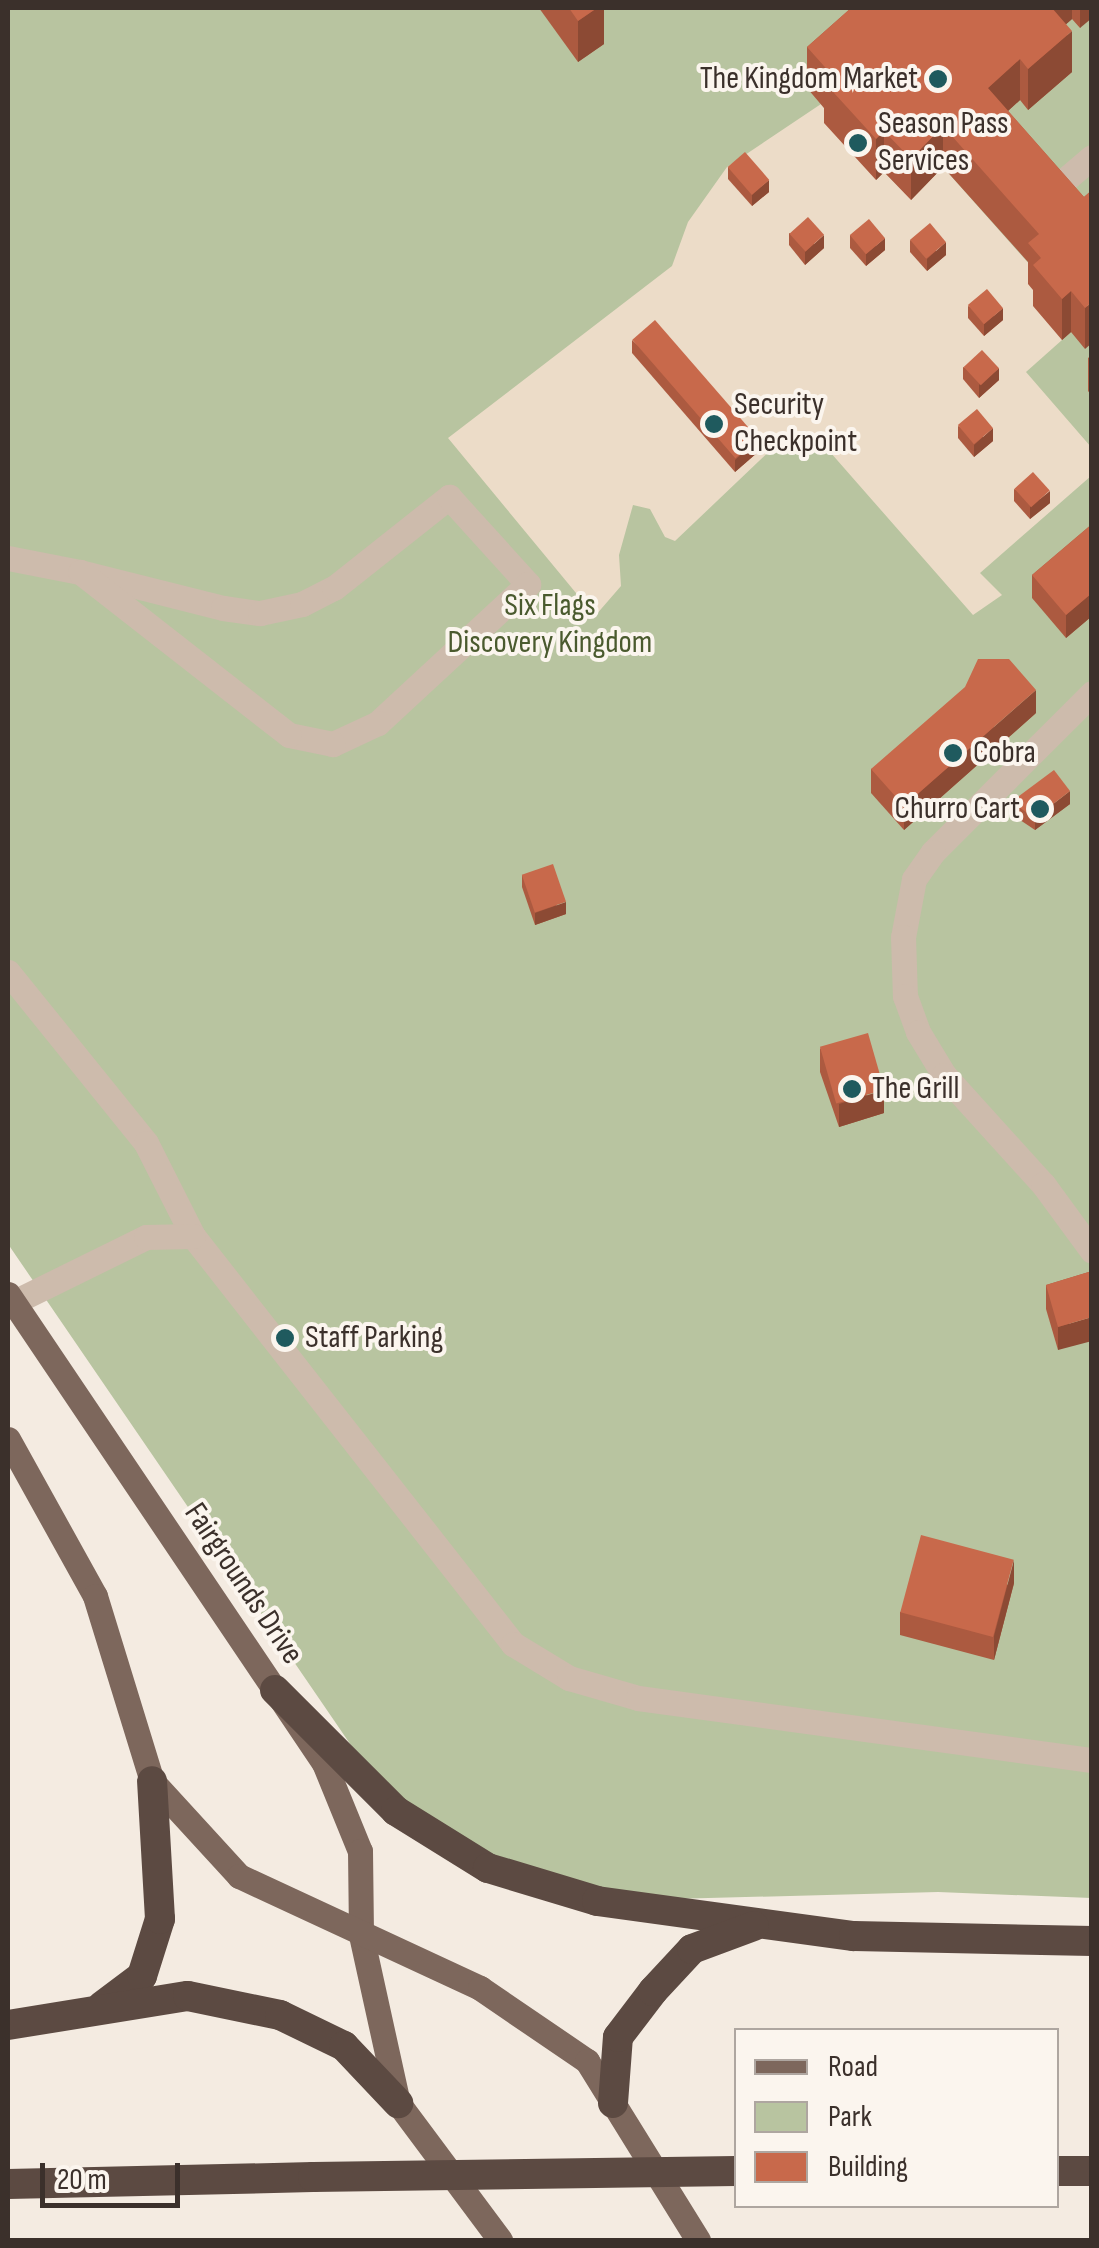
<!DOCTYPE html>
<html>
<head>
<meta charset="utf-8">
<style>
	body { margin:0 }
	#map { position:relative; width:1099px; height:2248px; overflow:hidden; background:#f4ebe1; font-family:"Sofia Sans Condensed",sans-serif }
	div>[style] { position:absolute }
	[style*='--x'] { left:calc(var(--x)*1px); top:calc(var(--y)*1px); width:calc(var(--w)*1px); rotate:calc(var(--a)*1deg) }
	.green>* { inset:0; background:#b8c4a0 }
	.plaza>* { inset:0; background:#ecdcc8 }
	.minor>* { height:25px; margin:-12.5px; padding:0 12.5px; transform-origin:12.5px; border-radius:12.5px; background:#cdbbac }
	.major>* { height:25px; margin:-12.5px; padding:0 12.5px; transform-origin:12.5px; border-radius:12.5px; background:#7d675c }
	.highway>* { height:30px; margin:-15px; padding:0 15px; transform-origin:15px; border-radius:15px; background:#5c4a42 }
	.highway-bridge>* { height:30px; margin:-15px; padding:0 15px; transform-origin:15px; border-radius:15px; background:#5c4a42 }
	.wall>* { inset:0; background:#ac5a40 }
	.shaded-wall>* { inset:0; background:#8c4a34 }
	.building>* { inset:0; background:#c8694b; transform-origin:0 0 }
	.dots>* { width:28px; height:28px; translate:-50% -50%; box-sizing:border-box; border:5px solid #fbf5ee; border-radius:50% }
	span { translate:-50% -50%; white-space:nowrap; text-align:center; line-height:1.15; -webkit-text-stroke:8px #fbf5ee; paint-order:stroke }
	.poi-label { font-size:32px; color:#3b302b }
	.right { translate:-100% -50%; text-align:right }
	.left { translate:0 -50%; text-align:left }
	.park-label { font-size:32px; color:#4a5a2e }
	.street-label { font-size:32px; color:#3b302b }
	.frame { position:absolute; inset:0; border:10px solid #3b302b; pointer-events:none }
	.legend { position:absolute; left:734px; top:2028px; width:325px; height:180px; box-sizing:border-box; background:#fbf5ee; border:2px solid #aea6a0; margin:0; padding:12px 18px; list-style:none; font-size:30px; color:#3b302b }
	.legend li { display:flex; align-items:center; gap:20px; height:50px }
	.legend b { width:50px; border:2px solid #aea6a0 }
	.scale { position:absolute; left:40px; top:2163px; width:140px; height:45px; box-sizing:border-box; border:5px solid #3b302b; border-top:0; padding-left:12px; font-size:30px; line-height:35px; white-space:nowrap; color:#3b302b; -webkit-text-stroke:8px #fbf5ee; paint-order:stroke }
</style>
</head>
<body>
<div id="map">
	<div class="green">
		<div style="clip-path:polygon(8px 8px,1091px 8px,1091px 1898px,938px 1892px,597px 1901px,396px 1811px,8px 1244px)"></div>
	</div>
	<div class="plaza">
		<div style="clip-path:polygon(821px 104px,877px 179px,884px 172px,911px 199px,943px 167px,1039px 275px,1041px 299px,1062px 340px,1026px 372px,1091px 447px,1091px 476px,980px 573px,1002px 595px,973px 615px,816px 436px,796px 435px,777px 444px,675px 541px,665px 537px,650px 509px,633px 505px,619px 555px,621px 586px,595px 616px,448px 438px,672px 266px,688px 222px,727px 167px)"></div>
	</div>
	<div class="minor">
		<div style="--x:1047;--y:195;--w:59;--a:-40.2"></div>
		<div style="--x:8;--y:558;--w:73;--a:11"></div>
		<div style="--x:80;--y:572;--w:147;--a:14.1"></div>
		<div style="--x:223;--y:608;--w:37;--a:8"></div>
		<div style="--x:260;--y:613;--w:43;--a:-12.1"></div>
		<div style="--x:302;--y:604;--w:36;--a:-27"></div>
		<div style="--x:334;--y:588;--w:147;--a:-38.4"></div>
		<div style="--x:449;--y:497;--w:118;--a:47.8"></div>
		<div style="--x:528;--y:584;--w:205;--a:137.2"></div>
		<div style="--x:378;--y:723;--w:50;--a:155"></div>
		<div style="--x:333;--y:744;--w:45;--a:-168.4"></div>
		<div style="--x:289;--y:735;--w:265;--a:-142"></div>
		<div style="--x:1092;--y:693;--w:225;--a:135"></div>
		<div style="--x:933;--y:852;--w:33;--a:125"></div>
		<div style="--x:914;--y:879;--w:59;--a:100.7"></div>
		<div style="--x:903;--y:937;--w:59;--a:88.1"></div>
		<div style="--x:905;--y:996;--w:38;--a:70"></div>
		<div style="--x:918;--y:1032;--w:50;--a:58.8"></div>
		<div style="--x:944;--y:1075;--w:147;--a:47.8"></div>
		<div style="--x:1043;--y:1184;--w:83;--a:53.8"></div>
		<div style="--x:8;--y:972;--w:220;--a:51.1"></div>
		<div style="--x:146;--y:1143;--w:104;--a:63.2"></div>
		<div style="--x:193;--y:1236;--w:519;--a:51.89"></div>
		<div style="--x:513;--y:1644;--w:66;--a:31.3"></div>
		<div style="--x:569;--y:1678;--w:72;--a:16.2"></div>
		<div style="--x:638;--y:1698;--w:458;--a:7.8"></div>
		<div style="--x:8;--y:1305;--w:154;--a:-26.2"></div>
		<div style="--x:146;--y:1237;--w:47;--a:-1.2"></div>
	</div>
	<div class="major">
		<div style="--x:8;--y:1294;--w:566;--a:56.03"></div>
		<div style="--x:324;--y:1763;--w:95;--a:67.8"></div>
		<div style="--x:360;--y:1851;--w:84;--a:89.3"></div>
		<div style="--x:361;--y:1935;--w:172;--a:77.6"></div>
		<div style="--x:398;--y:2103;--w:171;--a:53.3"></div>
		<div style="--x:8;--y:1439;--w:179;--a:61"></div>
		<div style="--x:95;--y:1596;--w:194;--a:72.9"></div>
		<div style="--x:152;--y:1781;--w:129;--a:47.5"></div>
		<div style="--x:239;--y:1876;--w:266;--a:24.9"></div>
		<div style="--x:480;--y:1988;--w:130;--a:34.3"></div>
		<div style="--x:587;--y:2061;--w:211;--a:58.2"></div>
	</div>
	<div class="highway">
		<div style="--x:275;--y:1690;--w:171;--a:45"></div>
		<div style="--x:396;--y:1811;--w:108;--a:31.8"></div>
		<div style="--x:488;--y:1868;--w:114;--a:16.8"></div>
		<div style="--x:597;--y:1901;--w:259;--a:7.8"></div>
		<div style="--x:854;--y:1936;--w:238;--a:1.2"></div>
		<div style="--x:102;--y:2006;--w:50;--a:-36.9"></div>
		<div style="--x:142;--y:1976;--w:60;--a:-72.5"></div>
		<div style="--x:160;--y:1919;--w:138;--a:-93.3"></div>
		<div style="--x:8;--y:2025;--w:182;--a:-9.2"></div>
		<div style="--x:188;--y:1996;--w:94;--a:11.7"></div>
		<div style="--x:280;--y:2015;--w:71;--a:25.8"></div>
		<div style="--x:344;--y:2046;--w:79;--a:46.5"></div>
		<div style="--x:613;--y:2103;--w:66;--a:-85.7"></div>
		<div style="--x:618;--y:2037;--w:58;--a:-52.7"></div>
		<div style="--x:653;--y:1991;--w:57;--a:-47.1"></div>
		<div style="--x:692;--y:1949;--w:66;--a:-20.4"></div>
		<div style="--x:1056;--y:2171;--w:36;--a:0"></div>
		<div style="--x:8;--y:2184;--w:305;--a:-1.3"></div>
	</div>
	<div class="highway-bridge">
		<div style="--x:313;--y:2177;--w:423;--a:-0.8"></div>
	</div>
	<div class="wall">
		<div style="clip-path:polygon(539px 8px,604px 8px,604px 44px,578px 62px)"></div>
		<div style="clip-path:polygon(851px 8px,1092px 8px,1080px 28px,1072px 19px,1066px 24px,1072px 72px,1028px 110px,1020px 100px,1008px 111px,1084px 197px,1092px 190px,1085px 349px,1071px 332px,1062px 340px,1033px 306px,1033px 290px,1028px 284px,1028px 262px,943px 167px,911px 200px,884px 172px,876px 180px,824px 123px,824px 108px,807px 88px,807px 47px)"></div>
		<div style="clip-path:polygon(728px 167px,769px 192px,752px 206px,728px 179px)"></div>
		<div style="clip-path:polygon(789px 233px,824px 248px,805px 265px,789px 245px)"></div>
		<div style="clip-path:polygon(850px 235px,885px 250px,866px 266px,850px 248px)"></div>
		<div style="clip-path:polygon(910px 240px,946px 255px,927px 271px,910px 252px)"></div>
		<div style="clip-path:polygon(968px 306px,1003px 320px,984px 336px,968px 318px)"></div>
		<div style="clip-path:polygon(632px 340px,758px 452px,735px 472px,632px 353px)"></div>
		<div style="clip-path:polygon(1092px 355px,1092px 396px,1088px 391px,1088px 358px)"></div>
		<div style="clip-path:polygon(963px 367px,999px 380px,979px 398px,963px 379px)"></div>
		<div style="clip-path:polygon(958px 426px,993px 441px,974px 457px,958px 438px)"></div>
		<div style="clip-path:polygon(1014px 489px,1050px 503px,1030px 519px,1014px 501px)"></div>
		<div style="clip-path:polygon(1092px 524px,1092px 616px,1066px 638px,1032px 598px,1032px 575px)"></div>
		<div style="clip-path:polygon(1036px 713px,904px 830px,871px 793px,871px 769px)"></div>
		<div style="clip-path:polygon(1011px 802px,1070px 804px,1035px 830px,1011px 814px)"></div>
		<div style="clip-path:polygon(522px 875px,566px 914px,535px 925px,522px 887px)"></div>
		<div style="clip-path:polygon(820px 1048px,884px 1113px,839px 1127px,820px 1072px)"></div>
		<div style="clip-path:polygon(1092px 1271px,1058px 1350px,1046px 1309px,1046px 1285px)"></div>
		<div style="clip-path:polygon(1014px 1583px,994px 1660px,900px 1635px,900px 1612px)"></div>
	</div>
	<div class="shaded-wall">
		<div style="clip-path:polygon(597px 8px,604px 8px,604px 44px,578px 62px,578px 21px)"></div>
		<div style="clip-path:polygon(1046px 8px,1072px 8px,1072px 19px,1046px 42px)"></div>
		<div style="clip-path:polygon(1080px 8px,1092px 8px,1092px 18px,1080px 28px)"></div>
		<div style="clip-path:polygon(1072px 31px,1072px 72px,1028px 110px,1028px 69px)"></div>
		<div style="clip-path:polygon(1020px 59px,1020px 100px,988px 129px,988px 88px)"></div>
		<div style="clip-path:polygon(943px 126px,943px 167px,911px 200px,911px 159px)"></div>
		<div style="clip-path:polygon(884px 131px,884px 172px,876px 180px,876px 139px)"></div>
		<div style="clip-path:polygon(769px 180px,769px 192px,752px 206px,752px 194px)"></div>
		<div style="clip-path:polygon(824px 235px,824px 248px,805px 265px,805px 252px)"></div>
		<div style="clip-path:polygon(885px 238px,885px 250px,866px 266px,866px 254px)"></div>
		<div style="clip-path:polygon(946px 242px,946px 255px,927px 271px,927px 259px)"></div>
		<div style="clip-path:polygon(1071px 291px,1071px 332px,1062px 340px,1062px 299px)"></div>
		<div style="clip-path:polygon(1092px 302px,1092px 343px,1085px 349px,1085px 308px)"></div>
		<div style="clip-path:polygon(1003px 308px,1003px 320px,984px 336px,984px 324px)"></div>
		<div style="clip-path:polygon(999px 368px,999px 380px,979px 398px,979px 385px)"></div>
		<div style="clip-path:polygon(993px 428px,993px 441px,974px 457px,974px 445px)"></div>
		<div style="clip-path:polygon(758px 439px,758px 452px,735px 472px,735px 460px)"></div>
		<div style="clip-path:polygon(1050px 491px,1050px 503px,1030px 519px,1030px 507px)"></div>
		<div style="clip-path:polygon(1092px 593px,1092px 616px,1066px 638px,1066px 615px)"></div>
		<div style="clip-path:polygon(1036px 690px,1036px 713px,904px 830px,904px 806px)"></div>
		<div style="clip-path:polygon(1070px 791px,1070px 804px,1035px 830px,1035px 818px)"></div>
		<div style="clip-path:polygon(566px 902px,566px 914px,535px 925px,535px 913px)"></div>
		<div style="clip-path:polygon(884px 1090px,884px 1113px,839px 1127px,839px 1104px)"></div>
		<div style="clip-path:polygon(1092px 1317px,1092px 1341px,1058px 1350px,1058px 1327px)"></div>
		<div style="clip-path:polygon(1014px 1560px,1014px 1583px,994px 1660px,994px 1636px)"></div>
	</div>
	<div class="building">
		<div style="clip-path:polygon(569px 8px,597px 8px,578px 21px)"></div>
		<div style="clip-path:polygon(851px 8px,1052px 8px,1072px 31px,1028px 69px,1020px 59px,988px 88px,1084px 197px,1092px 190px,1092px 302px,1085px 308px,1071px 291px,1062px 299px,1033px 265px,1041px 258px,1028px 243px,1039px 234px,943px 126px,911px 159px,884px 131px,876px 139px,824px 82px,832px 75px,807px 47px)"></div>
		<div style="left:745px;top:152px;width:37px;height:23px;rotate:49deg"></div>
		<div style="left:808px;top:217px;width:24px;height:25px;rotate:48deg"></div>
		<div style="left:869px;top:219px;width:25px;height:25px;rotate:50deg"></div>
		<div style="left:930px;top:223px;width:25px;height:26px;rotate:50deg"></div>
		<div style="left:987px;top:289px;width:25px;height:25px;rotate:50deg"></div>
		<div style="left:655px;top:320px;width:157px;height:30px;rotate:49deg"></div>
		<div style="left:982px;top:350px;width:25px;height:25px;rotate:47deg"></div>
		<div style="left:977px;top:409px;width:25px;height:25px;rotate:50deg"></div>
		<div style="left:1033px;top:472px;width:25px;height:25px;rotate:48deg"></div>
		<div style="clip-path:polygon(1092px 524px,1092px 593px,1066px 615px,1032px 575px)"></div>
		<div style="clip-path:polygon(978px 659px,1009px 659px,1036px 690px,904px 806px,871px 769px,965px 687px)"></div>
		<div style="clip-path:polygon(1054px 770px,1070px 791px,1035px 818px,1011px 802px)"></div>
		<div style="left:553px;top:864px;width:40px;height:33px;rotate:71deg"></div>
		<div style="left:868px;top:1033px;width:59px;height:50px;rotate:74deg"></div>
		<div style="clip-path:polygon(1092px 1271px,1092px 1317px,1058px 1327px,1046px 1285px)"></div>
		<div style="left:921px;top:1535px;width:96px;height:80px;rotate:15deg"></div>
	</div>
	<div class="dots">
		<div style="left:938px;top:79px;background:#1f5a5e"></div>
		<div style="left:858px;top:143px;background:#1f5a5e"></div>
		<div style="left:714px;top:424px;background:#1f5a5e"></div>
		<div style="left:953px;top:753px;background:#1f5a5e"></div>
		<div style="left:1040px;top:809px;background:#1f5a5e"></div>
		<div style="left:852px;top:1089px;background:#1f5a5e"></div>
		<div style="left:285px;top:1338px;background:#1f5a5e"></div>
	</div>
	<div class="poi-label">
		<span class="right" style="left:918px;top:79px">The Kingdom Market</span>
		<span class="left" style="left:878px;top:143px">Season Pass<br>Services</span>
		<span class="left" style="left:734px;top:424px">Security<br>Checkpoint</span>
		<span class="left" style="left:973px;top:753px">Cobra</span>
		<span class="right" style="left:1020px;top:809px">Churro Cart</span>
		<span class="left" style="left:872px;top:1089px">The Grill</span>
		<span class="left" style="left:305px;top:1338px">Staff Parking</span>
	</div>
	<div class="park-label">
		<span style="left:550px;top:625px">Six Flags<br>Discovery Kingdom</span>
	</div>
	<div class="street-label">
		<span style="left:243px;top:1584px;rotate:56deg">Fairgrounds Drive</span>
	</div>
	<div class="frame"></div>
	<ul class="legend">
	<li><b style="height:12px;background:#7d675c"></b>Road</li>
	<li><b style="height:28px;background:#b8c4a0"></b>Park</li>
	<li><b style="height:28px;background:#c8694b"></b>Building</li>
	</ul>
	<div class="scale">20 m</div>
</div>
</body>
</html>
